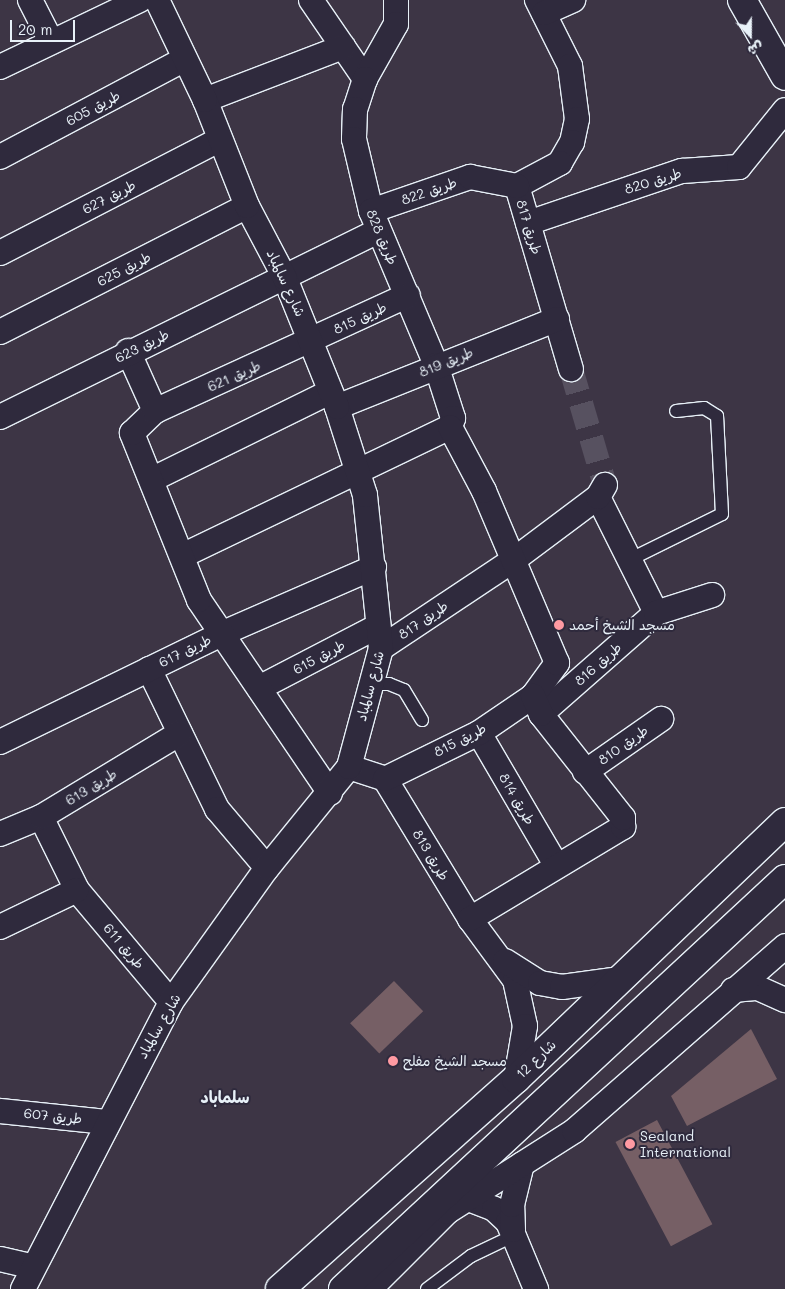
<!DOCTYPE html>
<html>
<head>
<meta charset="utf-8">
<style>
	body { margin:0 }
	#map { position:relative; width:785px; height:1289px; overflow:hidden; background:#3d3545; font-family:Mali,"Playpen Sans Arabic",sans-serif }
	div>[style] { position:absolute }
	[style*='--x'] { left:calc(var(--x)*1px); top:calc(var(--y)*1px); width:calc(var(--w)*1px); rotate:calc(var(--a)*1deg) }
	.building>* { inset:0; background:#765f65; transform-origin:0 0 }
	.street-tunnel>* { height:24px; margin-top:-12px; transform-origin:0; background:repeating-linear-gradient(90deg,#575160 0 24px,transparent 0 36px) }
	.roads { filter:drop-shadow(1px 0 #e8f1f8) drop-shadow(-1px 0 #e8f1f8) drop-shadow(0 1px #e8f1f8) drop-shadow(0 -1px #e8f1f8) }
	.lane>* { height:12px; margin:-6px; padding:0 6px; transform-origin:6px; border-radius:6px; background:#2f2a3d }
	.street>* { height:24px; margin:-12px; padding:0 12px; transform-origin:12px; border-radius:12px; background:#2f2a3d }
	.secondary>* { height:28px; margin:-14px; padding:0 14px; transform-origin:14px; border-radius:14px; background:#2f2a3d }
	.dots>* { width:14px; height:14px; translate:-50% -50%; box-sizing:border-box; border:2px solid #2f2a3d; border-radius:50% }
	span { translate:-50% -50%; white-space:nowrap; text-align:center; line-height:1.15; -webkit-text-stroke:4px #2f2a3d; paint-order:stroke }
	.street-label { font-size:14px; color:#e8f1f8 }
	.poi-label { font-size:14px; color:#e8f1f8 }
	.left { translate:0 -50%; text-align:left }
	.quarter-label { font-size:16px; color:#e8f1f8; font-weight:700 }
	.north { position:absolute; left:725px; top:10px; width:50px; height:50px; -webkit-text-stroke:4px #2f2a3d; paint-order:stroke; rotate:158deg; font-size:14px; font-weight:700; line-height:20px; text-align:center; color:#e8f1f8 }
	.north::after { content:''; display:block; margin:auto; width:18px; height:22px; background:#e8f1f8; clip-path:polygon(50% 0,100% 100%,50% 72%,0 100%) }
	.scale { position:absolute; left:10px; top:20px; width:65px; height:22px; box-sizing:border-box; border:2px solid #e8f1f8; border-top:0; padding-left:6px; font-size:15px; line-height:18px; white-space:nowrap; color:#e8f1f8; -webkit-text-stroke:4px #2f2a3d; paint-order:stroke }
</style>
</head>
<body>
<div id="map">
	<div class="building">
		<div style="left:394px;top:981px;width:42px;height:61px;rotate:46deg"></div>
		<div style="clip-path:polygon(751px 1029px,777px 1079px,687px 1126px,671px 1096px)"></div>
		<div style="left:657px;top:1120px;width:118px;height:47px;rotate:62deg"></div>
	</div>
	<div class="street-tunnel">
		<div style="--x:571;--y:369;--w:121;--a:73.7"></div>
	</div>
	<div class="roads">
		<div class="lane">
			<div style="--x:633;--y:558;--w:99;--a:-26.3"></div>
			<div style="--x:722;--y:514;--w:98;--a:-92.9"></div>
			<div style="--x:717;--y:416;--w:15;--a:-148"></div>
			<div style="--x:704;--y:408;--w:28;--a:174"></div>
			<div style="--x:371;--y:684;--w:18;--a:0"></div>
			<div style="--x:389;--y:684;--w:16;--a:22"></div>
			<div style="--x:404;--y:690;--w:35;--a:59"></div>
			<div style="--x:427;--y:1289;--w:55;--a:-36.9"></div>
			<div style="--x:471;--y:1256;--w:49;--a:-25.5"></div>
		</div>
		<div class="street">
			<div style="--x:30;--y:0;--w:46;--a:62.9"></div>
			<div style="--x:311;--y:0;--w:96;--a:55.6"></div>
			<div style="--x:396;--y:0;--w:24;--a:90"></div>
			<div style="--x:396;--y:24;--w:63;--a:119.4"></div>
			<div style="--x:365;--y:79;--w:32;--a:108"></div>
			<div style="--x:355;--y:109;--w:30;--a:92"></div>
			<div style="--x:354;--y:139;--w:74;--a:76.7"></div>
			<div style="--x:371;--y:211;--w:167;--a:67.1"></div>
			<div style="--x:436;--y:365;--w:56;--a:72.2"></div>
			<div style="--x:453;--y:418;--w:9;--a:108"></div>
			<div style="--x:537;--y:0;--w:74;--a:63.4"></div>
			<div style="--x:570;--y:66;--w:53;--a:82.5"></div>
			<div style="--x:577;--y:119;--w:24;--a:102"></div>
			<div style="--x:572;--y:142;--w:24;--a:120"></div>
			<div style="--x:560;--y:163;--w:49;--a:151.9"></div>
			<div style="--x:517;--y:186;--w:191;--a:73.6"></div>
			<div style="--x:544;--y:13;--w:32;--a:-24"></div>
			<div style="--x:0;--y:67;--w:155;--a:-25.6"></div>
			<div style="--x:205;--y:100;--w:148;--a:-21"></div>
			<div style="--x:0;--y:157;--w:209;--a:-27.9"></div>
			<div style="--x:371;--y:211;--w:105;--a:-19"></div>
			<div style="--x:470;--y:177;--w:48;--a:10.8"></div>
			<div style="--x:528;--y:223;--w:163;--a:-18.7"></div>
			<div style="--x:682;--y:171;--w:57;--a:-4"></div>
			<div style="--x:739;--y:167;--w:73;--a:-51.1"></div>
			<div style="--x:0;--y:253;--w:246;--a:-27.3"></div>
			<div style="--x:0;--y:332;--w:277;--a:-27"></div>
			<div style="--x:128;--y:351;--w:66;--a:65.8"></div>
			<div style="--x:337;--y:407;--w:237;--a:-21.8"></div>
			<div style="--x:0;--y:417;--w:421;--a:-26.2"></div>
			<div style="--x:153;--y:479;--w:197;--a:-26.2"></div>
			<div style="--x:598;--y:497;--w:130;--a:63.4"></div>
			<div style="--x:184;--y:555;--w:295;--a:-25.7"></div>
			<div style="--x:381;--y:648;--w:161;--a:-33.6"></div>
			<div style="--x:515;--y:559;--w:104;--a:-36.8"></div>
			<div style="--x:598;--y:497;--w:14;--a:-60"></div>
			<div style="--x:149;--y:669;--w:156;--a:64.1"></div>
			<div style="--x:217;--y:809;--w:77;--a:49.7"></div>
			<div style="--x:259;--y:688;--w:134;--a:-27.5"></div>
			<div style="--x:541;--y:714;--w:153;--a:-41.3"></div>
			<div style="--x:656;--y:613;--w:59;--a:-17.8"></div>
			<div style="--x:479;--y:733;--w:153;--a:59.7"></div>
			<div style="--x:0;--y:742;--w:246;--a:-26"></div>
			<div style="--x:221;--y:634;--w:167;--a:-23.6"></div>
			<div style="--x:349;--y:767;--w:38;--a:18"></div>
			<div style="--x:385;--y:779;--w:164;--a:58.7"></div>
			<div style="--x:470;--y:919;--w:76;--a:53.6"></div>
			<div style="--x:515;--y:980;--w:47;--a:77.7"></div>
			<div style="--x:525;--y:1026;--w:54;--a:99.6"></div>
			<div style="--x:585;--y:772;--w:93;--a:-34.9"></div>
			<div style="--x:385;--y:779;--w:105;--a:-26.1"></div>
			<div style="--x:479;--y:733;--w:65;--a:-34.4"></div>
			<div style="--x:533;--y:696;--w:41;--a:-54"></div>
			<div style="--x:557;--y:663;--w:187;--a:-113"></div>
			<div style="--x:484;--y:491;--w:72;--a:-118"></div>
			<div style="--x:330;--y:793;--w:233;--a:-124.2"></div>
			<div style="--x:199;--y:600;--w:180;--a:-111.9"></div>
			<div style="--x:132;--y:433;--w:32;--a:-44"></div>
			<div style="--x:155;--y:411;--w:278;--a:-24.6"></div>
			<div style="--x:41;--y:817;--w:81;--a:63.7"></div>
			<div style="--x:77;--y:890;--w:146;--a:50"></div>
			<div style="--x:0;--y:834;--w:44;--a:-22.5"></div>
			<div style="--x:41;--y:817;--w:162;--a:-31.1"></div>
			<div style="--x:470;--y:919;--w:179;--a:-31"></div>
			<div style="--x:623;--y:827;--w:9;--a:-90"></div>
			<div style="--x:623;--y:818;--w:132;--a:-128.3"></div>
			<div style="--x:541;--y:714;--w:20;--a:-114"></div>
			<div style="--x:0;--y:927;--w:85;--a:-25.7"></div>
			<div style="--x:505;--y:961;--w:41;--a:32.2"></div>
			<div style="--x:540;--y:983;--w:22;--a:10"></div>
			<div style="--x:562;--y:987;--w:59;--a:-7.9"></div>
			<div style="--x:733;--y:990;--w:25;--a:-5"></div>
			<div style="--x:758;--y:988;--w:30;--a:24"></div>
			<div style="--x:0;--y:1111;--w:107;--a:5.9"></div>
			<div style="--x:466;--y:1198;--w:30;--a:21"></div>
			<div style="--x:494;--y:1209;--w:19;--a:43"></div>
			<div style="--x:508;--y:1222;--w:73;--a:67.3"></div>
			<div style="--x:513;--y:1230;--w:25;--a:-92"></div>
			<div style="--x:512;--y:1205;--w:42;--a:-76.3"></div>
			<div style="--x:0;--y:1259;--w:32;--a:13"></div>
			<div style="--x:23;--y:1289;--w:323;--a:-62.7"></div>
			<div style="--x:171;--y:1002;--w:165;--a:-54.4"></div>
			<div style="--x:267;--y:868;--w:130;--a:-50.9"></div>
			<div style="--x:349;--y:767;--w:123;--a:-74.9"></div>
			<div style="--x:381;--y:648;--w:154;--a:-96"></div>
			<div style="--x:365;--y:495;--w:92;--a:-107.7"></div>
			<div style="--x:337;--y:407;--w:139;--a:-112"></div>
			<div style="--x:285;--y:278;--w:81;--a:-117.8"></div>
			<div style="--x:247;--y:206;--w:114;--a:-111.6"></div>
			<div style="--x:205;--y:100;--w:111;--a:-115.6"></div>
			<div style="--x:370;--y:1289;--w:109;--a:-45"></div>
			<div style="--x:447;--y:1212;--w:151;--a:-32.5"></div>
			<div style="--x:574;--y:1131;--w:281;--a:-41.2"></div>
		</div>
		<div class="secondary">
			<div style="--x:742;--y:0;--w:87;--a:60.5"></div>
			<div style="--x:280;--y:1289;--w:316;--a:-41.7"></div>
			<div style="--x:516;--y:1079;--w:372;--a:-43.7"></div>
			<div style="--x:343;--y:1289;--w:603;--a:-42.85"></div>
		</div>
	</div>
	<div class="dots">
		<div style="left:559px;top:625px;background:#ff9aa2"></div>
		<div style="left:393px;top:1061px;background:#ff9aa2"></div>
		<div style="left:630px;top:1144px;background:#ff9aa2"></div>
	</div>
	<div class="street-label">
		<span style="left:93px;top:108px;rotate:-28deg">طريق 605</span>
		<span style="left:653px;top:181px;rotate:-17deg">طريق 820</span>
		<span style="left:429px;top:191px;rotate:-19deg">طريق 822</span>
		<span style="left:109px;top:197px;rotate:-27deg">طريق 627</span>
		<span style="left:529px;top:227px;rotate:73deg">طريق 817</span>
		<span style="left:382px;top:237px;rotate:67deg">طريق 828</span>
		<span style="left:124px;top:269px;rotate:-27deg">طريق 625</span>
		<span style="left:286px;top:283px;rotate:65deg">شارع سالمباد</span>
		<span style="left:360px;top:318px;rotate:-25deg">طريق 815</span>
		<span style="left:142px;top:346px;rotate:-26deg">طريق 623</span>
		<span style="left:446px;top:362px;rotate:-22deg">طريق 819</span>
		<span style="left:234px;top:376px;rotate:-24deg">طريق 621</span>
		<span style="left:423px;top:620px;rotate:-34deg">طريق 817</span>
		<span style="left:185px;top:651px;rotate:-26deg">طريق 617</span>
		<span style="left:319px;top:657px;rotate:-28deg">طريق 615</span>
		<span style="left:598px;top:664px;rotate:-41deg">طريق 816</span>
		<span style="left:370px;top:686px;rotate:-75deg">شارع سالمباد</span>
		<span style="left:460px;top:740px;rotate:-27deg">طريق 815</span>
		<span style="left:623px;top:745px;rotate:-35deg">طريق 810</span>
		<span style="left:91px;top:787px;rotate:-31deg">طريق 613</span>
		<span style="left:517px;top:799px;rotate:60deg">طريق 814</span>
		<span style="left:431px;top:855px;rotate:59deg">طريق 813</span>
		<span style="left:124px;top:946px;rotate:50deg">طريق 611</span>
		<span style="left:159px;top:1026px;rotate:-60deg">شارع سالمباد</span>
		<span style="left:536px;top:1059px;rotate:-44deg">شارع 12</span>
		<span style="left:53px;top:1116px;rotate:6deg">طريق 607</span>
	</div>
	<div class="poi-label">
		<span class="left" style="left:569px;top:625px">مسجد الشيخ أحمد</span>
		<span class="left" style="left:403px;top:1061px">مسجد الشيخ مفلح</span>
		<span class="left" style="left:640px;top:1144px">Sealand<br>International</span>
	</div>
	<div class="quarter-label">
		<span style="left:225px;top:1097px">سلماباد</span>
	</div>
	<div class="north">ش</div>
	<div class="scale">20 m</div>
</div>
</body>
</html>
